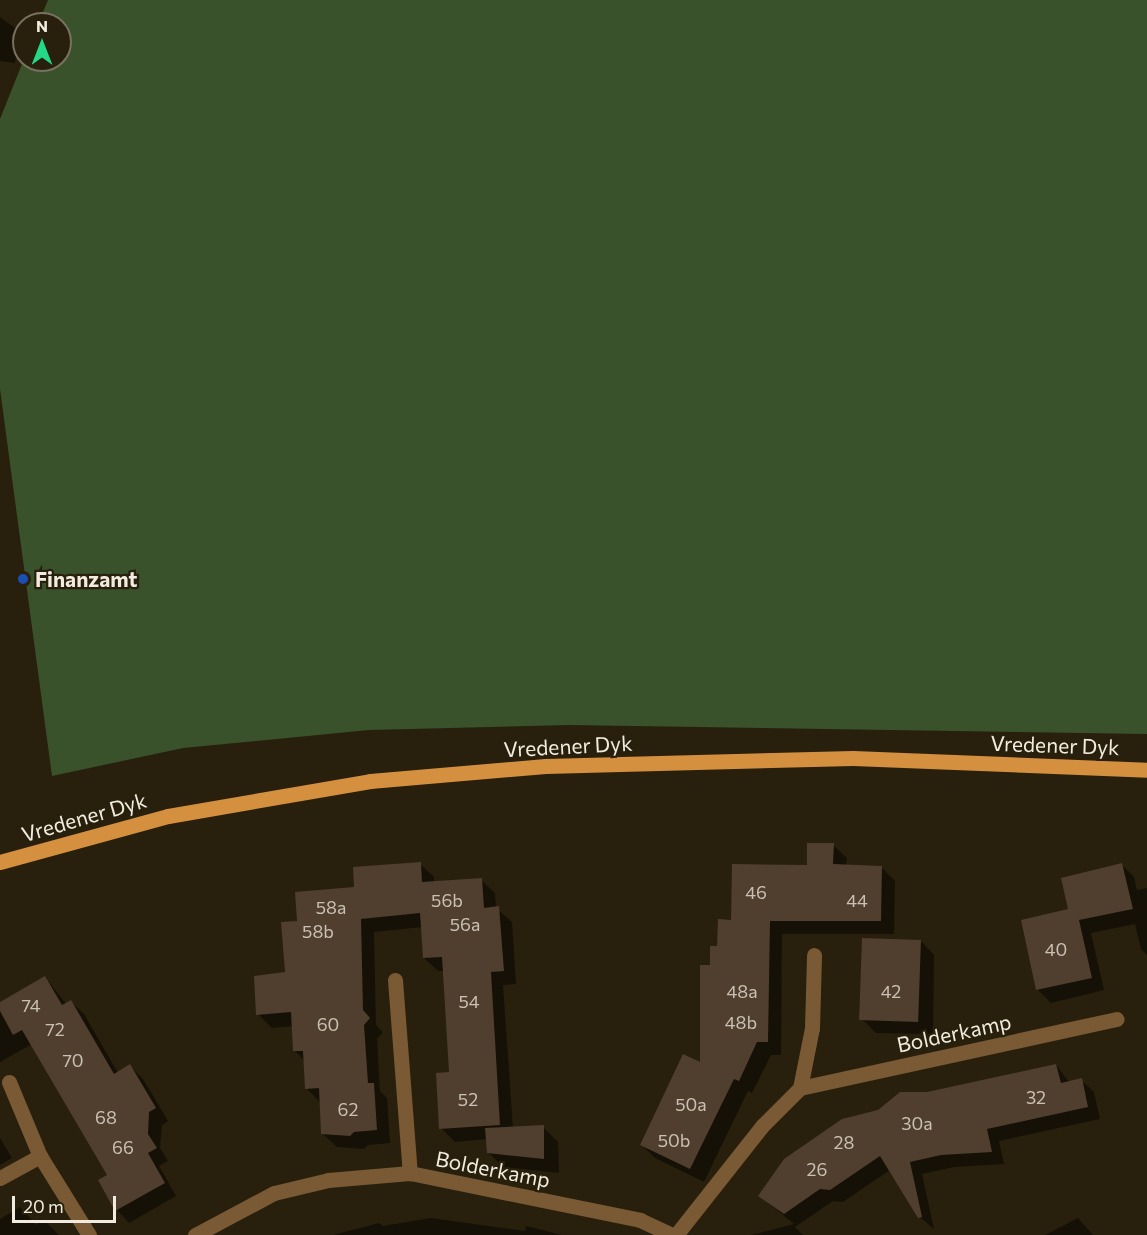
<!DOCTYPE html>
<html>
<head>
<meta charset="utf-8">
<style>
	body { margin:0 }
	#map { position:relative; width:1147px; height:1235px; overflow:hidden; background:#28200c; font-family:Commissioner,sans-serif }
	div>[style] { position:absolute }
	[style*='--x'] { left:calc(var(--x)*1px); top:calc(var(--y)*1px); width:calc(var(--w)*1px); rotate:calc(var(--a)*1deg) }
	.green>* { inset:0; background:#3a522b }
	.shadow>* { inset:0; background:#0007 }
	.building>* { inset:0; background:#503f2e; transform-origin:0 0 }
	.minor>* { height:15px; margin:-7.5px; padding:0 7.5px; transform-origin:7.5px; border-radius:7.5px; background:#7a5935 }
	.major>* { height:15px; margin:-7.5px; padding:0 7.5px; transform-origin:7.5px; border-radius:7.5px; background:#d48f3f }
	.dots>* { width:16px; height:16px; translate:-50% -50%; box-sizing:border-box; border:3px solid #28200c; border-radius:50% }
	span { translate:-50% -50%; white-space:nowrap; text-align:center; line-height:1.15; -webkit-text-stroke:4.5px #28200c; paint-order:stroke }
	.number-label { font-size:18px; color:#c9c1b3 }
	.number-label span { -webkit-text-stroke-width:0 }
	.poi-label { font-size:21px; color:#f1ecdf; font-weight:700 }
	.left { translate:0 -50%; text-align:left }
	.street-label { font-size:21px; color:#f1ecdf }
	.north { position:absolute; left:12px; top:12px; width:60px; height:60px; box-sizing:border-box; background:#28200c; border:2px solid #787260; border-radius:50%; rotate:0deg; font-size:16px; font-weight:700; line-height:24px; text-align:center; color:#f1ecdf }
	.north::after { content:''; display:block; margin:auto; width:21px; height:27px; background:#23d887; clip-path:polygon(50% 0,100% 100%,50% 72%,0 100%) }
	.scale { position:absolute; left:12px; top:1196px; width:104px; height:27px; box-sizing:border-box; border:3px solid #f1ecdf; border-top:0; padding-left:8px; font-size:18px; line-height:21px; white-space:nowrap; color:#f1ecdf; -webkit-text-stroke:4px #28200c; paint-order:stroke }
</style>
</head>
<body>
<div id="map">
	<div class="green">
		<div style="clip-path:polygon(48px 0,1147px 0,1147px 734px,569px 725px,369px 730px,183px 748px,52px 776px,0 389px,0 119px,24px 59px,60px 60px,60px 24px,38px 24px)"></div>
	</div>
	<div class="shadow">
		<div style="clip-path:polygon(0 17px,19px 31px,15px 63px,0 61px)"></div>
		<div style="clip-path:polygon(833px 845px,847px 858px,846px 866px,881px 867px,895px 881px,894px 934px,782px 934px,781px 1055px,771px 1055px,752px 1093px,748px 1091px,704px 1182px,655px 1158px,642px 1145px,702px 1065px,711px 966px,732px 921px)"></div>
		<div style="clip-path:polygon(420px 864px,434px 877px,434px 883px,481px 880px,495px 893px,496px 908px,512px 922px,516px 984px,503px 985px,513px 1128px,543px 1127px,558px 1142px,559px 1173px,503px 1167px,488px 1152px,488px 1139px,455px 1142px,441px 1128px,451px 1073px,445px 971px,438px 971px,424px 958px,422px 927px,374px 932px,376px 1025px,383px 1032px,377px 1039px,380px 1091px,387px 1098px,390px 1143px,368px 1145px,364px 1149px,337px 1147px,323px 1134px,321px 1103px,307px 1089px,305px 1061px,295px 1051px,293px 1026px,272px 1028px,258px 1014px,286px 973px,298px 922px,356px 889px)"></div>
		<div style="clip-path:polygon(1121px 864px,1134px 877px,1137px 890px,1147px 888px,1147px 955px,1141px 949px,1135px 924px,1091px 933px,1104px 990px,1051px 1003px,1038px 990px,1022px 921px,1069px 910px)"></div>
		<div style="clip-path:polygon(921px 941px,934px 955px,933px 1034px,876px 1033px,862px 1019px)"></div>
		<div style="clip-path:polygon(45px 977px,66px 1004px,71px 1002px,84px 1014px,118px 1073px,130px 1066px,143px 1079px,168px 1121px,162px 1125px,160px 1148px,168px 1161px,159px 1166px,176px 1196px,129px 1223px,117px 1210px,109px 1176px,32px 1044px,0 1062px,0 1002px)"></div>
		<div style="clip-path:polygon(1056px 1065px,1069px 1082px,1081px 1080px,1094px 1092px,1100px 1119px,999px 1141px,1004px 1164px,954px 1167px,922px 1174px,934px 1229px,920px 1217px,890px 1170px,843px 1202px,833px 1201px,795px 1227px,803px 1235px,751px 1235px,794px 1224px,760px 1196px,879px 1112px,927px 1094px)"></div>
		<div style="clip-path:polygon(0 1138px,12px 1158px,0 1165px)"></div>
		<div style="clip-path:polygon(20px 1207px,36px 1225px,44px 1220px,59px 1235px,0 1235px,0 1219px)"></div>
		<div style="clip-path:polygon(431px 1218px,525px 1231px,526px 1226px,562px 1235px,333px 1235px,379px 1223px,383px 1226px)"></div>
		<div style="clip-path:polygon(1078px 1218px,1093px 1235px,1045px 1235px)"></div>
	</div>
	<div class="building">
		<div style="clip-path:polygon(807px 843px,834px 843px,833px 864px,882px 866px,881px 921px,770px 921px,768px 1042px,757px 1042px,739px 1081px,734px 1079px,690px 1169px,640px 1145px,683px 1054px,700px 1062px,700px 965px,710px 965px,710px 946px,717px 946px,718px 919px,731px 920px,732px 864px,807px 865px)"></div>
		<div style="clip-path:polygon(421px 862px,422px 882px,482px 878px,484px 908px,499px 906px,504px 971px,491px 972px,500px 1125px,439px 1129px,436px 1073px,449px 1072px,442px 957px,423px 958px,420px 913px,361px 919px,363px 1010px,370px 1018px,364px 1025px,368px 1083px,374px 1083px,377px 1130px,354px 1132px,350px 1136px,321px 1134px,319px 1088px,305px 1089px,303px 1051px,293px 1051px,291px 1012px,256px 1015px,254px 976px,285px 972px,281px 922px,297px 921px,295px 892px,354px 887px,353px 867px)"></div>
		<div style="clip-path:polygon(1122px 863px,1133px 909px,1079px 920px,1092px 978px,1036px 990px,1021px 920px,1068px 909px,1061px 878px)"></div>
		<div style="left:862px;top:938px;width:59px;height:82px;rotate:2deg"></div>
		<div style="clip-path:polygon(45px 976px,62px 1005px,71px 1000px,114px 1074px,130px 1064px,156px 1108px,149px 1112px,148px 1134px,157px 1148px,148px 1153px,165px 1183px,115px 1211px,98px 1180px,107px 1175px,22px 1030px,13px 1035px,0 1011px,0 1002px)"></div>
		<div style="clip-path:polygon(1056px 1064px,1061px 1083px,1082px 1078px,1088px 1107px,987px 1129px,992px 1152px,941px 1155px,910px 1162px,922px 1217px,918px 1218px,880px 1156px,830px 1190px,820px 1189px,784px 1214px,758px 1196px,784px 1159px,842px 1119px,878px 1110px,900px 1092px,927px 1092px)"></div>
		<div style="clip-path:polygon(544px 1125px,544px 1159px,487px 1153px,485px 1128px)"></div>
	</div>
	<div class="minor">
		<div style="--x:395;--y:980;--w:194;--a:85.6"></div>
		<div style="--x:9;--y:1082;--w:80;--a:67.3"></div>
		<div style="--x:800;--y:1088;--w:324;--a:-12.3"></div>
		<div style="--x:0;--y:1178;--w:46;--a:-28.8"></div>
		<div style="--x:40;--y:1156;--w:93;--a:58.2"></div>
		<div style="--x:195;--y:1235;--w:89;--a:-28"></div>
		<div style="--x:274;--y:1193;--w:56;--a:-13.5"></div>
		<div style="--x:328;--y:1180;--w:82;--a:-4.9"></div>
		<div style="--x:410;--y:1173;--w:235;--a:11.5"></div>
		<div style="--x:640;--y:1220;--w:35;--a:25"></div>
		<div style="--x:676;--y:1235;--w:140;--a:-51.7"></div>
		<div style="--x:763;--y:1125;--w:52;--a:-45"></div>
		<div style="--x:800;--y:1088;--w:61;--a:-78.7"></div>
		<div style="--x:812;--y:1028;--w:73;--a:-88.4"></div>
	</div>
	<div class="major">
		<div style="--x:0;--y:862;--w:174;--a:-15.3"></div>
		<div style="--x:168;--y:816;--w:205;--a:-9.8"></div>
		<div style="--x:370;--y:781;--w:176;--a:-4.9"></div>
		<div style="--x:545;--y:766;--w:308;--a:-1.5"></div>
		<div style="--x:853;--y:758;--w:294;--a:2.3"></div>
	</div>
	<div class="dots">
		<div style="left:23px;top:579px;background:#1a4fb4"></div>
	</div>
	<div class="number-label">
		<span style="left:756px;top:892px">46</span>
		<span style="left:447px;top:900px">56b</span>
		<span style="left:857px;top:900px">44</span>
		<span style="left:331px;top:907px">58a</span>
		<span style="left:465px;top:924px">56a</span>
		<span style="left:318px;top:931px">58b</span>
		<span style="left:1056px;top:949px">40</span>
		<span style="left:742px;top:991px">48a</span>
		<span style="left:891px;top:991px">42</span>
		<span style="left:469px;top:1001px">54</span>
		<span style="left:31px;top:1005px">74</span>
		<span style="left:741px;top:1022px">48b</span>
		<span style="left:328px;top:1024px">60</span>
		<span style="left:55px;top:1029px">72</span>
		<span style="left:73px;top:1060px">70</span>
		<span style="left:1036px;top:1097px">32</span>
		<span style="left:468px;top:1099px">52</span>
		<span style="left:691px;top:1104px">50a</span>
		<span style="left:348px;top:1109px">62</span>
		<span style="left:106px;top:1117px">68</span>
		<span style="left:917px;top:1123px">30a</span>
		<span style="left:674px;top:1140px">50b</span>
		<span style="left:844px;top:1142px">28</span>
		<span style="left:123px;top:1147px">66</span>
		<span style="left:817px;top:1169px">26</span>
	</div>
	<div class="poi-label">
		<span class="left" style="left:35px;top:579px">Finanzamt</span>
	</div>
	<div class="street-label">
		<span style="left:1055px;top:745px;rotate:2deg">Vredener Dyk</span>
		<span style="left:568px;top:746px;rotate:-3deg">Vredener Dyk</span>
		<span style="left:84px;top:817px;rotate:-16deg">Vredener Dyk</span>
		<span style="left:954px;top:1033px;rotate:-12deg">Bolderkamp</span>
		<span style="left:493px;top:1169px;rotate:11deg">Bolderkamp</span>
	</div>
	<div class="north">N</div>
	<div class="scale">20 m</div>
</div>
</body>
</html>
